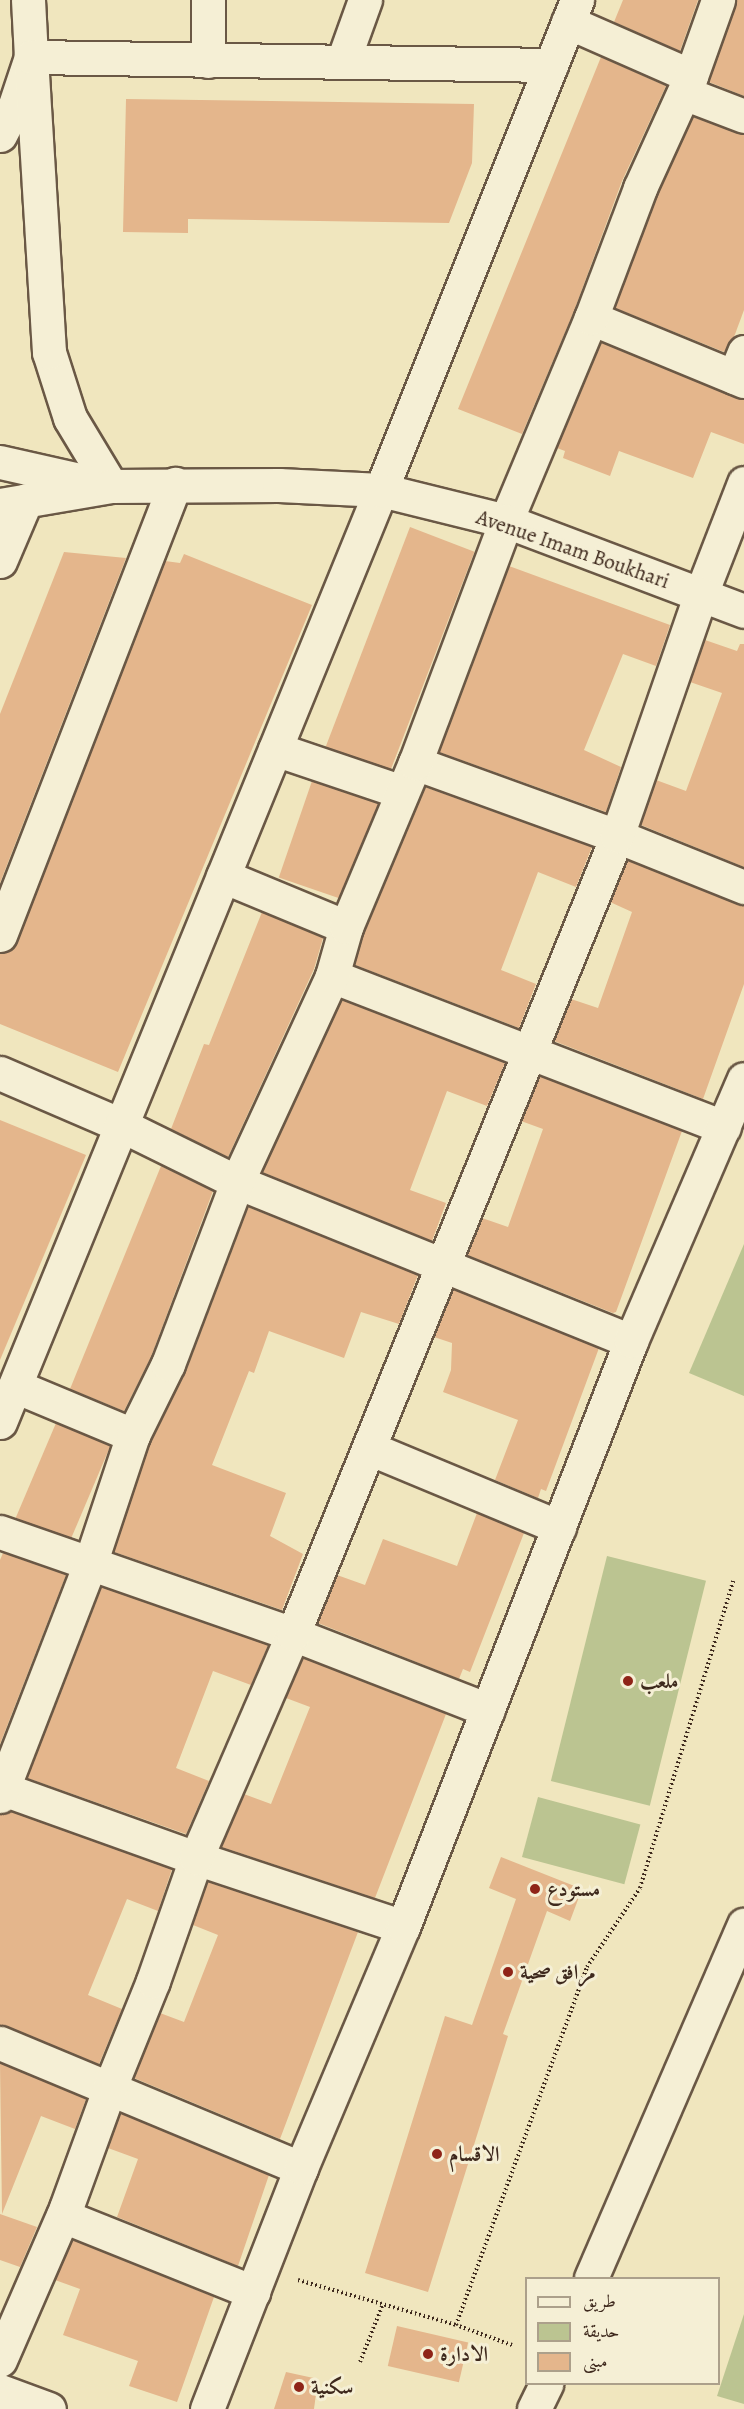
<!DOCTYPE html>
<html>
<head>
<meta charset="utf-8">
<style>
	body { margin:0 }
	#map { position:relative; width:744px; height:2409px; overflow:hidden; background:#f0e6be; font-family:Alegreya,Amiri,serif }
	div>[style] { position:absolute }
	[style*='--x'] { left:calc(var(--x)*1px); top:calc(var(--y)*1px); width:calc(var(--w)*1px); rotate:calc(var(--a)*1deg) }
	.green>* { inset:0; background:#bbc491; transform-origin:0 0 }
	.building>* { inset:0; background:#e4b68c; transform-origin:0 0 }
	.path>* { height:4px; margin-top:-2px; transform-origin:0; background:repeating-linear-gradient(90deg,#3e291d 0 1.5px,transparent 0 4.5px) }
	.roads { filter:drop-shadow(2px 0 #6a5845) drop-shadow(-2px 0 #6a5845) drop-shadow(0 2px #6a5845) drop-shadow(0 -2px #6a5845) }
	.street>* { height:33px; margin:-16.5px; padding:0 16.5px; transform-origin:16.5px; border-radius:16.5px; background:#f5efd5 }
	.secondary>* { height:33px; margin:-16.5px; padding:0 16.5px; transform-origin:16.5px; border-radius:16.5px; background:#f5efd5 }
	.dots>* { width:16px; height:16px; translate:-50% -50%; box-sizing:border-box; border:3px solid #f5efd5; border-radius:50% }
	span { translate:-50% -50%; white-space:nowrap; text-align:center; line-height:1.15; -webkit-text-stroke:6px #f5efd5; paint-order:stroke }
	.street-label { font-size:21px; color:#3e291d }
	.poi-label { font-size:21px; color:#3e291d; font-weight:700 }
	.left { translate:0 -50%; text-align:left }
	.legend { position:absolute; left:525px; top:2277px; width:195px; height:108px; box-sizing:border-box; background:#f5efd5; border:2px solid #aca08b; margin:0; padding:8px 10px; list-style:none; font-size:18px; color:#3e291d }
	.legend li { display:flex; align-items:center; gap:12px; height:30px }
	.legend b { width:30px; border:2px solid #aca08b }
</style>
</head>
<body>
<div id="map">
	<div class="green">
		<div style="clip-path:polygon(744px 1244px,744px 1396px,689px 1373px)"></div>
		<div style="left:607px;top:1556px;width:102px;height:232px;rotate:14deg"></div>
		<div style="left:538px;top:1797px;width:106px;height:62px;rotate:15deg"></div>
		<div style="clip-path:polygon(744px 2314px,744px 2404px,717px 2396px)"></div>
	</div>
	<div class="building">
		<div style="clip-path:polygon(623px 0,698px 0,680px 51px,614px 22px)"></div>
		<div style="clip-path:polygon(736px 0,744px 0,744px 96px,709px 82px)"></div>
		<div style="clip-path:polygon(601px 57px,666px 86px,622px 181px,574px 311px,522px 434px,458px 409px)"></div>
		<div style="clip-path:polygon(126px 99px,474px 104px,472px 163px,449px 223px,188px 219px,188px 233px,123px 232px)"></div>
		<div style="clip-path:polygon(693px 117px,744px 134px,744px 310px,734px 337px,724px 352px,615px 308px,657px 195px)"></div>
		<div style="clip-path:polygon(601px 342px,744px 399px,744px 444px,711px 432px,693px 478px,619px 451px,610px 476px,563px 458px,565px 451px,557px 448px)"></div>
		<div style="left:410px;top:527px;width:69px;height:235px;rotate:21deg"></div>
		<div style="clip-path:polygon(64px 552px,126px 558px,0 883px,0 714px)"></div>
		<div style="clip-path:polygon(184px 554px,312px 605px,118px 1072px,0 1024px,0 953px,11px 950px,17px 942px,165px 561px,180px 563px)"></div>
		<div style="clip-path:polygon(509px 566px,670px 625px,656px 666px,623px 654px,584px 750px,621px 767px,606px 812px,439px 752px)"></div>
		<div style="clip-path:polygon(705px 640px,737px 651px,740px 644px,744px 644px,744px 867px,641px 825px,656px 780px,686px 791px,722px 693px,690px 682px)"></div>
		<div style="left:312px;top:781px;width:70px;height:102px;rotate:19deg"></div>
		<div style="clip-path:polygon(425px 787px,592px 847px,576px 887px,538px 872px,501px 970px,536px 984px,519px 1028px,355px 965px,364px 933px)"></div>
		<div style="clip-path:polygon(627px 860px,744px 905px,744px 984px,703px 1099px,554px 1041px,571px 999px,598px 1008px,632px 912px,610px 902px)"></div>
		<div style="clip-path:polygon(262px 912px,323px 938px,314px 969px,228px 1157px,171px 1129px,204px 1044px,209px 1045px)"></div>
		<div style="clip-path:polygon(342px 1000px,505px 1063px,487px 1106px,447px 1091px,410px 1190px,446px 1203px,432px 1241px,262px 1172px)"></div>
		<div style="clip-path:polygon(540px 1076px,682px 1131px,616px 1312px,613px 1313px,467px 1255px,482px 1218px,508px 1227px,543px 1129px,521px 1121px)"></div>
		<div style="clip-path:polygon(0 1120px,86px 1155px,0 1360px)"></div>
		<div style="clip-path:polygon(161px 1166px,213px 1191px,151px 1357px,124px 1411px,70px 1389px)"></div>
		<div style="clip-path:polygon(248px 1207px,418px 1275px,399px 1324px,361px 1312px,344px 1358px,269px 1331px,254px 1373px,249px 1371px,212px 1465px,286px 1493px,270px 1536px,303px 1554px,282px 1610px,114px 1552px,150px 1442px,186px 1371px)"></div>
		<div style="clip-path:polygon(453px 1289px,599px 1348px,546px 1491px,541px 1489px,538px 1498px,495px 1480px,518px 1420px,443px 1392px,451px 1370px,452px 1343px,434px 1337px)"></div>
		<div style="left:56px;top:1423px;width:59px;height:103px;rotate:23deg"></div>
		<div style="clip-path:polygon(477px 1513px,524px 1533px,470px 1672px,463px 1669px,459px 1679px,318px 1623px,337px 1575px,365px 1585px,383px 1539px,457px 1566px)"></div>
		<div style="clip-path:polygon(3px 1553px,66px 1575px,0 1744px,0 1560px)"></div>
		<div style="clip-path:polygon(101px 1587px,268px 1645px,251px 1685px,213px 1671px,176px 1768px,209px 1781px,186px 1834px,27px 1778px)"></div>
		<div style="clip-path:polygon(303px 1658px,446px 1714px,375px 1898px,221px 1847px,244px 1794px,271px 1804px,310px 1707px,286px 1698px)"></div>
		<div style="clip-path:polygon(10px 1811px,172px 1869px,158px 1911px,127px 1899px,88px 1995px,122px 2009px,99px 2064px,0 2025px,0 1814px)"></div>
		<div style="clip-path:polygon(501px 1857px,582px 1889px,570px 1921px,547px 1911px,503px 2034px,508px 2036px,428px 2292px,365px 2273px,445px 2016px,472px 2025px,516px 1899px,489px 1888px)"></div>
		<div style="clip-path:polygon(208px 1882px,358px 1932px,280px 2139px,134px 2078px,160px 2013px,184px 2022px,218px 1935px,193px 1925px)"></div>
		<div style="clip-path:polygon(0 2063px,86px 2099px,75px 2129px,41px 2116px,2px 2214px)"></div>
		<div style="clip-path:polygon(120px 2113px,269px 2175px,238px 2266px,117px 2217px,138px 2159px,108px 2148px)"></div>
		<div style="clip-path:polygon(0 2214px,37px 2227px,20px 2267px,0 2260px)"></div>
		<div style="clip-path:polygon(73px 2240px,214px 2297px,177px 2402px,129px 2386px,138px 2361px,63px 2335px,80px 2289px,55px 2280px)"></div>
		<div style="left:397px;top:2326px;width:73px;height:41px;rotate:13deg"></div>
		<div style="clip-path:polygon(286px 2372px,318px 2379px,314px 2409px,274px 2409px)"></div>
	</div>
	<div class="path">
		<div style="--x:298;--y:2280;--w:164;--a:15.9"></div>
		<div style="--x:512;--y:2345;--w:59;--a:-160.3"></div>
		<div style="--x:456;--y:2325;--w:381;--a:-69.9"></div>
		<div style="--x:587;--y:1967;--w:95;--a:-56.1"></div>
		<div style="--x:640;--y:1888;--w:321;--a:-73.1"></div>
		<div style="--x:360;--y:2362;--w:62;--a:-68.4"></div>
	</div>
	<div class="roads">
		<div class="street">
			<div style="--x:208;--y:0;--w:61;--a:90"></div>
			<div style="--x:568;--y:22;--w:134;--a:23.7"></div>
			<div style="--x:343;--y:61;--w:65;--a:-70.2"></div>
			<div style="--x:684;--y:93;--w:64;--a:21"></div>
			<div style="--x:0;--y:135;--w:34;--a:-63"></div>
			<div style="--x:15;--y:105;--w:51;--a:-71.6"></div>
			<div style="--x:31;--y:57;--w:57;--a:-93"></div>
			<div style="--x:591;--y:318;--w:165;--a:22.4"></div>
			<div style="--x:734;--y:377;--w:27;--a:-68"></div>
			<div style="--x:111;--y:486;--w:79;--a:-121.1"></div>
			<div style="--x:70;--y:418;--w:69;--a:-107.7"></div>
			<div style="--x:49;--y:352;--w:296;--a:-93.5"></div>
			<div style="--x:31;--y:57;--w:520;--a:0.88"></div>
			<div style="--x:0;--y:561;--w:66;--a:-66.9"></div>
			<div style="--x:275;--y:749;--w:134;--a:18.7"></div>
			<div style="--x:415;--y:763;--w:215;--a:19.9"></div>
			<div style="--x:617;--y:836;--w:137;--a:21.9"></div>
			<div style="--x:223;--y:876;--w:133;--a:22.5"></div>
			<div style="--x:0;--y:935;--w:484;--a:-68.8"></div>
			<div style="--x:332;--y:976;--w:420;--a:21.1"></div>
			<div style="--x:0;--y:1073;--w:132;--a:23.3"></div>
			<div style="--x:121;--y:1125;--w:129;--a:26.2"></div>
			<div style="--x:237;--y:1182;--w:425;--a:22"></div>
			<div style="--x:15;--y:1386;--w:128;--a:22.6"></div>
			<div style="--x:0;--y:1422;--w:1007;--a:-67.77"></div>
			<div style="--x:381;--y:490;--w:528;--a:-68.2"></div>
			<div style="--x:369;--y:1448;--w:206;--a:22.6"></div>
			<div style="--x:0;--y:1532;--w:310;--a:19.2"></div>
			<div style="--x:293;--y:1634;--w:209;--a:21.3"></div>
			<div style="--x:3;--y:1789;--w:205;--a:19.7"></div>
			<div style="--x:196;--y:1858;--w:218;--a:18.4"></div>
			<div style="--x:0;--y:1796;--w:249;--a:-68.8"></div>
			<div style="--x:90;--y:1564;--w:136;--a:-71.6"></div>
			<div style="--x:133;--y:1435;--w:79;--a:-63.8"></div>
			<div style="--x:168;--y:1364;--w:195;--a:-69.2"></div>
			<div style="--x:237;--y:1182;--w:227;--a:-65.2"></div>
			<div style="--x:332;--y:976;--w:51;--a:-74.1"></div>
			<div style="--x:346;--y:927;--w:178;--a:-67.2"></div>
			<div style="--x:415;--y:763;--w:259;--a:-69.4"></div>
			<div style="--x:506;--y:521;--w:220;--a:-67.3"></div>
			<div style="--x:591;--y:318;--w:139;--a:-69.3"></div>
			<div style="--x:640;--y:188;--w:123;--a:-65.5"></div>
			<div style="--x:691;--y:76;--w:81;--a:-70.4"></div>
			<div style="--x:0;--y:2043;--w:326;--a:22.6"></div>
			<div style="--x:63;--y:2216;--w:205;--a:21.8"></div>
			<div style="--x:591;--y:2278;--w:385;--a:-66.6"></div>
			<div style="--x:0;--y:2360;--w:166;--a:-66.5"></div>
			<div style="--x:66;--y:2208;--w:129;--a:-70"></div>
			<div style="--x:110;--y:2087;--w:114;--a:-67.9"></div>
			<div style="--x:153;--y:1981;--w:130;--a:-70.7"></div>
			<div style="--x:196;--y:1858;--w:244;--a:-66.6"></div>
			<div style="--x:293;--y:1634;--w:861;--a:-67.9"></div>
			<div style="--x:617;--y:836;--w:256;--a:-70.9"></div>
			<div style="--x:701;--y:594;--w:119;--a:-68.8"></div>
			<div style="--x:0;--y:2391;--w:52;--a:20.2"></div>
			<div style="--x:207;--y:2409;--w:259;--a:-68.7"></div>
			<div style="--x:301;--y:2168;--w:262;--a:-67.1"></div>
			<div style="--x:403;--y:1927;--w:629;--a:-68.74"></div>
			<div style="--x:631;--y:1341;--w:285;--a:-66.7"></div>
			<div style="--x:534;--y:2409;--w:28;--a:-64"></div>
		</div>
		<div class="secondary">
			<div style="--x:0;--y:462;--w:91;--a:12.7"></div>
			<div style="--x:0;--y:505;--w:113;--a:-9.7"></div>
			<div style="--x:111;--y:486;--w:168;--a:-0.3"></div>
			<div style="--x:279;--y:485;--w:102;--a:2.8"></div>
			<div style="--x:381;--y:490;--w:129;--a:13.9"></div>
			<div style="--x:506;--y:521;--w:254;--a:20.7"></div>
		</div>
	</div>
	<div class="dots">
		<div style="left:628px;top:1681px;background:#8f2418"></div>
		<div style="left:535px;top:1889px;background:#8f2418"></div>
		<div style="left:508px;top:1972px;background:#8f2418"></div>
		<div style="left:437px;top:2154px;background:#8f2418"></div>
		<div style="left:428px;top:2354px;background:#8f2418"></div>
		<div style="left:299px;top:2387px;background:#8f2418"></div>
	</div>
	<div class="street-label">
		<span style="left:573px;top:549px;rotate:19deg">Avenue Imam Boukhari</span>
	</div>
	<div class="poi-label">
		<span class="left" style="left:640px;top:1681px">ملعب</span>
		<span class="left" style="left:547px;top:1889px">مستودع</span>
		<span class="left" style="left:520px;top:1972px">مرافق صحية</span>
		<span class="left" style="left:449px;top:2154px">الاقسام</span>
		<span class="left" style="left:440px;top:2354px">الادارة</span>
		<span class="left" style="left:311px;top:2387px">سكنية</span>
	</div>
	<ul class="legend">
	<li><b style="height:8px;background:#f5efd5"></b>طريق</li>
	<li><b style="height:16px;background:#bbc491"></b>حديقة</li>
	<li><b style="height:16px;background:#e4b68c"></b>مبنى</li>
	</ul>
</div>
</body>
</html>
